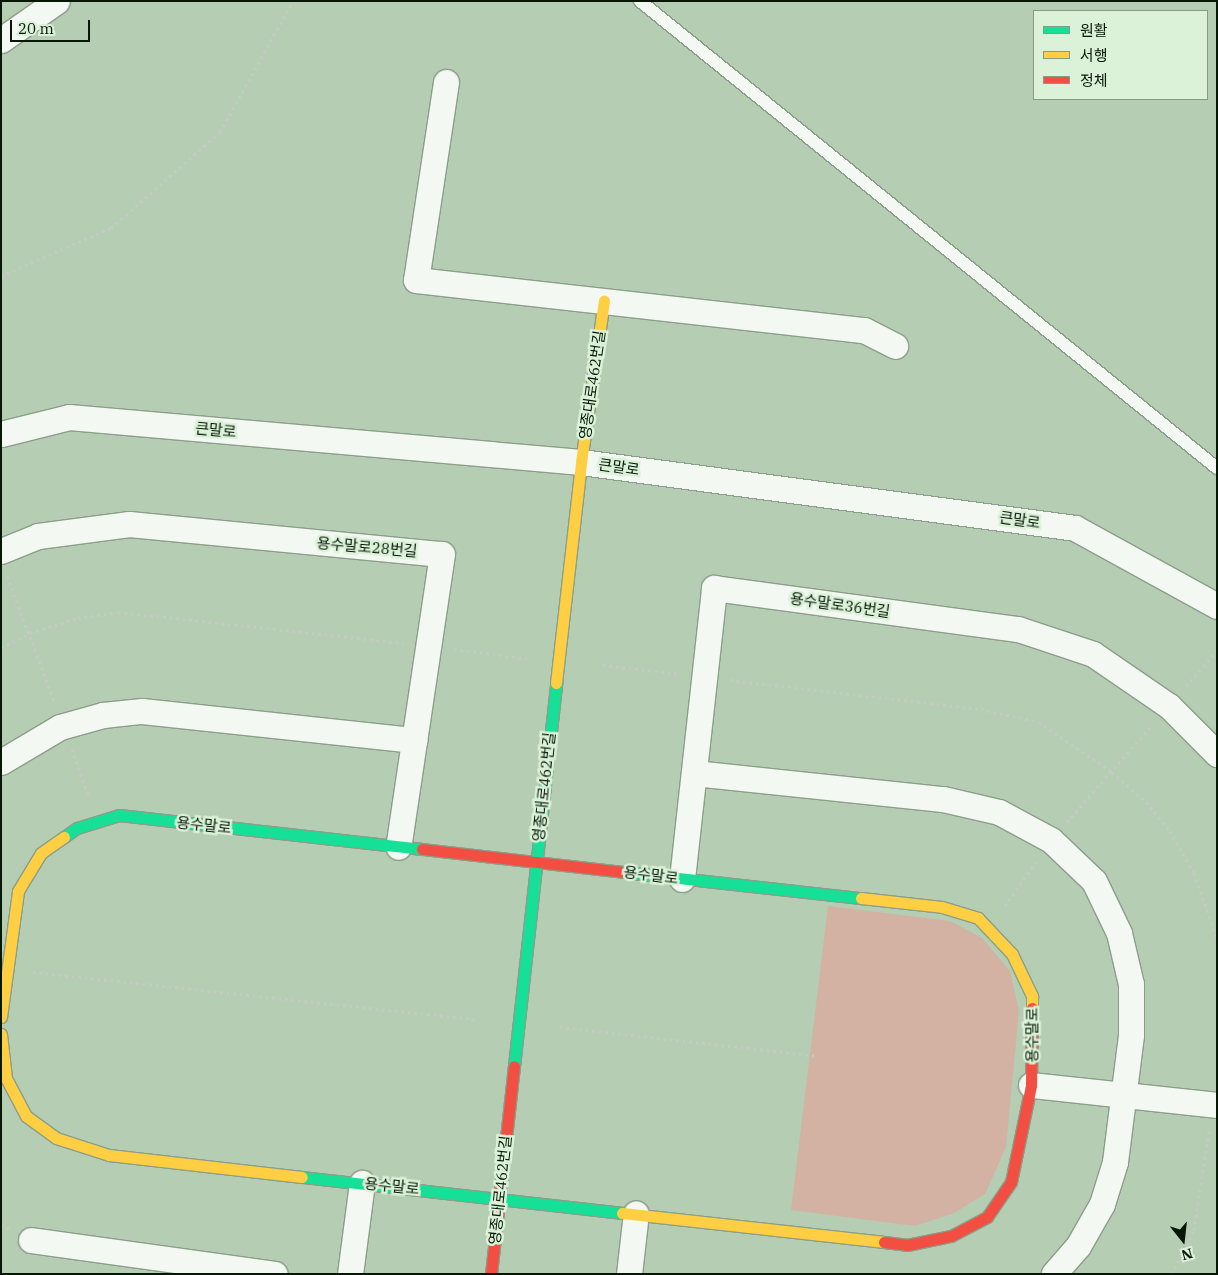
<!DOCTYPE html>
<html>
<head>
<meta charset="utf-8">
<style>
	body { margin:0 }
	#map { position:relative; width:1218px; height:1275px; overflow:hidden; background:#b5cdb2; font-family:"IBM Plex Serif","Noto Sans KR",serif }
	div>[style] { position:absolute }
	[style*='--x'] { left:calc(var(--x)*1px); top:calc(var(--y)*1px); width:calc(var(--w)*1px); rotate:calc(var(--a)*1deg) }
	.green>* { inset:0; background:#d3b2a3 }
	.path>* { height:3px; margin-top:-1.5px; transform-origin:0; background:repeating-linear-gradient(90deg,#c4cbc4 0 2.5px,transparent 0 6.5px) }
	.roads { filter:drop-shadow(1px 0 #8b9e89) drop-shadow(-1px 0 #8b9e89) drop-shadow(0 1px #8b9e89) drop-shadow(0 -1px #8b9e89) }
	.lane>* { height:12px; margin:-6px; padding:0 6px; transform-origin:6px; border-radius:6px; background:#f4f8f3 }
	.street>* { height:25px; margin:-12.5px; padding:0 12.5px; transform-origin:12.5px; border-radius:12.5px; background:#f4f8f3 }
	.fast>* { height:11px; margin:-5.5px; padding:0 5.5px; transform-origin:5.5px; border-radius:5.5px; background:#16e098 }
	.slow>* { height:11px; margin:-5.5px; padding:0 5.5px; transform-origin:5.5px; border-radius:5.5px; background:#ffcf43 }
	.jam>* { height:11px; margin:-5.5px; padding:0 5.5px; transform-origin:5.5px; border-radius:5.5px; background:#f24e42 }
	span { translate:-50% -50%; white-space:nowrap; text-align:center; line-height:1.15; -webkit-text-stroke:5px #dbf2d9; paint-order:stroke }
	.street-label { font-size:15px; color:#071706 }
	.frame { position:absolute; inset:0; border:2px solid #071706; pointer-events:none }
	.legend { position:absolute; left:1033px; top:10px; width:175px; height:90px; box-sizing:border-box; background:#dbf2d9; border:1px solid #869a85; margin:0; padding:6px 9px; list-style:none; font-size:15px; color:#071706 }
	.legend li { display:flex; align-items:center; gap:10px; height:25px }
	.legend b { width:25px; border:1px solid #869a85 }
	.north { position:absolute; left:1158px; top:1215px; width:50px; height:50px; -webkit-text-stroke:4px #dbf2d9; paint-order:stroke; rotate:164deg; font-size:14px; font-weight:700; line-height:20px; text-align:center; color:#071706 }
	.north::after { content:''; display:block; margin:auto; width:18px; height:22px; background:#071706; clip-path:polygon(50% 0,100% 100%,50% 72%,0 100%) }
	.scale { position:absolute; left:10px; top:20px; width:80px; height:22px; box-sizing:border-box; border:2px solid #071706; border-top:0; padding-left:6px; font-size:15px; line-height:18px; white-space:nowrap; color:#071706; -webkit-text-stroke:4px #dbf2d9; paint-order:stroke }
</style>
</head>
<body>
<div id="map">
	<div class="green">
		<div style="clip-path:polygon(828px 906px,950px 921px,982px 938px,1010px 971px,1019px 1011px,1006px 1147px,985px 1194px,954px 1213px,915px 1226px,791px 1210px)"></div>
	</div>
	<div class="path">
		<div style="--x:1;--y:276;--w:120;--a:-23.6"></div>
		<div style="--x:111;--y:228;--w:145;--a:-41.4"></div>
		<div style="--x:220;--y:132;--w:150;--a:-60.9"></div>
		<div style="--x:7;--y:576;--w:136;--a:69.3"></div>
		<div style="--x:1;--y:648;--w:33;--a:-27"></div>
		<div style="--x:30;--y:633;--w:50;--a:-17.4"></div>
		<div style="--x:78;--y:618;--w:40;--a:-8.5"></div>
		<div style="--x:118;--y:612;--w:287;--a:6.2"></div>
		<div style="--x:454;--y:649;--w:77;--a:7.5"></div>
		<div style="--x:603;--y:665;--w:78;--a:6.7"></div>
		<div style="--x:730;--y:680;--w:253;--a:6.6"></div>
		<div style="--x:981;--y:709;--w:59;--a:12.6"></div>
		<div style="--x:1039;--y:722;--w:88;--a:34.4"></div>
		<div style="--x:1112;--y:772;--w:45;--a:41.4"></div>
		<div style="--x:1146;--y:802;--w:38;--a:50"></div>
		<div style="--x:1170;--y:831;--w:48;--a:60.3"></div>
		<div style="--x:1194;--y:873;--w:70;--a:70.8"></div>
		<div style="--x:1186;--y:686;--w:47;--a:-48.5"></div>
		<div style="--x:72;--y:749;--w:51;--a:70.5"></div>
		<div style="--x:1067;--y:822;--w:129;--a:-48.8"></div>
		<div style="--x:1005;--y:906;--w:54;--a:-54.8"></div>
		<div style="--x:33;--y:972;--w:445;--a:6.1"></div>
		<div style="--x:560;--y:1027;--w:260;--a:6.4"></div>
		<div style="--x:1;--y:1225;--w:10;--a:24"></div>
		<div style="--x:1172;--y:1274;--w:49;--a:-63.4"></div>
		<div style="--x:1194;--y:1230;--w:100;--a:-81.4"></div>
	</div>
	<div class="roads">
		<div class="lane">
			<div style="--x:640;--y:1;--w:742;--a:38.99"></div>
		</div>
		<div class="street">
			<div style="--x:1;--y:40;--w:68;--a:-34.9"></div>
			<div style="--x:446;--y:82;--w:200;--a:98.6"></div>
			<div style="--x:416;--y:280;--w:451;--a:6.4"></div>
			<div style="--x:864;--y:330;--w:35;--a:27"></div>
			<div style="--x:1;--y:434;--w:70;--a:-14"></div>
			<div style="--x:69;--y:417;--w:514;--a:5.02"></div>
			<div style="--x:581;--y:462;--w:498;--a:7.6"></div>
			<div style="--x:1075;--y:528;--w:162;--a:28.8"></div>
			<div style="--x:1;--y:551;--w:40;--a:-22"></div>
			<div style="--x:38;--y:536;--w:92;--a:-7.5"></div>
			<div style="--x:129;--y:524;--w:314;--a:5.5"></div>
			<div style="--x:442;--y:554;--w:296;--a:98.5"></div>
			<div style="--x:1;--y:762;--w:69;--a:-30.7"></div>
			<div style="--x:60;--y:727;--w:45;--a:-15.6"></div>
			<div style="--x:103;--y:715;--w:39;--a:-6"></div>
			<div style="--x:142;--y:711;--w:274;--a:6.1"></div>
			<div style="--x:694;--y:773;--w:250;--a:6"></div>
			<div style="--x:943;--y:799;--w:57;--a:13.1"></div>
			<div style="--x:999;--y:812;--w:59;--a:28.3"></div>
			<div style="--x:1051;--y:840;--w:59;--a:43.6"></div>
			<div style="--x:1094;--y:881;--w:58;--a:64.3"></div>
			<div style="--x:1119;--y:933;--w:52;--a:76.8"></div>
			<div style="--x:1131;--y:984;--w:51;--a:90"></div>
			<div style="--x:1131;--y:1035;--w:128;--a:97.2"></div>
			<div style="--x:1115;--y:1162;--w:44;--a:107.2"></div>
			<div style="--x:1102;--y:1204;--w:48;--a:119.7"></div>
			<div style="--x:1078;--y:1246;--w:37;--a:131"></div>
			<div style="--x:682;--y:879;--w:293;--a:-83.7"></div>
			<div style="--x:714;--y:588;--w:307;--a:7.7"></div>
			<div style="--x:1018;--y:629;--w:79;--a:18.4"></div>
			<div style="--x:1093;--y:654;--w:92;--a:34.4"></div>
			<div style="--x:1169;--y:706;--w:68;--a:45"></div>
			<div style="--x:1031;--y:1085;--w:187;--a:6.1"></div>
			<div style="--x:31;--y:1240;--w:246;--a:7.9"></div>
			<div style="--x:350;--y:1274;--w:92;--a:-82.5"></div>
			<div style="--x:629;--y:1274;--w:61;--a:-83.5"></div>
		</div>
		<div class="fast">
			<div style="--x:64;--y:837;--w:16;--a:-35"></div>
			<div style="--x:77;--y:828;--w:44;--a:-17.2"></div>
			<div style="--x:119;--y:815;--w:305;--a:6.4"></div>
			<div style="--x:633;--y:873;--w:229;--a:6.3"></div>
			<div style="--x:514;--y:1066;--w:385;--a:-83.7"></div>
			<div style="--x:302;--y:1177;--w:322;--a:6.4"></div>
		</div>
		<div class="slow">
			<div style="--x:556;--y:683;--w:222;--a:-83.5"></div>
			<div style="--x:581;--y:462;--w:163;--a:-81.9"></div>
			<div style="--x:861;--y:898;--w:81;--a:6.3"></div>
			<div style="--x:942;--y:907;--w:38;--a:17"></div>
			<div style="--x:978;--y:918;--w:50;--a:46.6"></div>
			<div style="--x:1012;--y:954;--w:47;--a:64.5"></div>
			<div style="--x:1032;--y:996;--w:12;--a:90"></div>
			<div style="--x:1;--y:1017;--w:127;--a:-82.3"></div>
			<div style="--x:18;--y:891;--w:44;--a:-58.8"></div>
			<div style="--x:41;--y:853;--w:28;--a:-35"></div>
			<div style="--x:1;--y:1034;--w:44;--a:83.5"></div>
			<div style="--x:6;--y:1078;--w:43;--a:62.2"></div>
			<div style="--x:26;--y:1116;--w:37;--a:36"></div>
			<div style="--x:56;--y:1138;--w:56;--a:17.8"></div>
			<div style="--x:109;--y:1155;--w:194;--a:6.5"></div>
			<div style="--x:622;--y:1213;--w:264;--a:6.3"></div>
		</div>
		<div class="jam">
			<div style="--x:422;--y:849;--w:212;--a:6.5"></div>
			<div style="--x:884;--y:1242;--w:23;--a:7"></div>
			<div style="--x:907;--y:1245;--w:45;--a:-11.6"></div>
			<div style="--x:951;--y:1236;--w:41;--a:-27.8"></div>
			<div style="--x:987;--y:1217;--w:42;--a:-55.6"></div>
			<div style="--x:1011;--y:1182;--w:99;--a:-78.3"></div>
			<div style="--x:1031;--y:1085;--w:77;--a:-89.3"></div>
			<div style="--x:491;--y:1274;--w:209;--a:-83.7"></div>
		</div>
	</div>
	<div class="street-label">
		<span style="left:592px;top:385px;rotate:-82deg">영종대로462번길</span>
		<span style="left:216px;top:430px;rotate:5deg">큰말로</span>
		<span style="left:619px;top:467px;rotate:8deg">큰말로</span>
		<span style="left:1020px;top:520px;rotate:8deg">큰말로</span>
		<span style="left:367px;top:547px;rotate:5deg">용수말로28번길</span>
		<span style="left:840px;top:605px;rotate:8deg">용수말로36번길</span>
		<span style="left:544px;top:787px;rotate:-84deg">영종대로462번길</span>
		<span style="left:204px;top:825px;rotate:6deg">용수말로</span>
		<span style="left:651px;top:875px;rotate:7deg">용수말로</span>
		<span style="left:1032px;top:1035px;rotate:-90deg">용수말로</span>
		<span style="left:392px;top:1186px;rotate:6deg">용수말로</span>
		<span style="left:500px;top:1190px;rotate:-84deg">영종대로462번길</span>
	</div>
	<div class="frame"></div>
	<ul class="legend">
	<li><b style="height:6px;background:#16e098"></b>원활</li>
	<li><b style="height:6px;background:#ffcf43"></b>서행</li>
	<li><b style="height:6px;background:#f24e42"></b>정체</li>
	</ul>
	<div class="north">N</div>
	<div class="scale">20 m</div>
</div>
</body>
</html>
